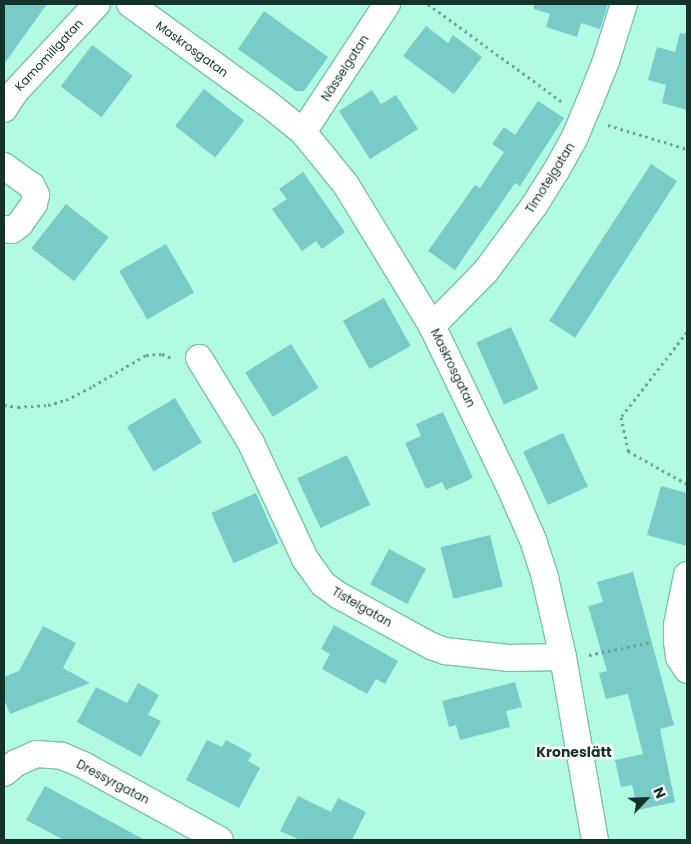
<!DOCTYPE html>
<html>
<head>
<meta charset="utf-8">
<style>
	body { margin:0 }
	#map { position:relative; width:691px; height:844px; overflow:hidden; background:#b1fbe2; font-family:Poppins,sans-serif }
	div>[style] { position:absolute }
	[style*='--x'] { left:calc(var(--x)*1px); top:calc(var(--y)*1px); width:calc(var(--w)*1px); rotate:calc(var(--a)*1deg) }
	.building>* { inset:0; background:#78cbc6; transform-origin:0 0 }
	.path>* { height:3px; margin-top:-1.5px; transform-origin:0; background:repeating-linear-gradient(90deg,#6ba290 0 2.5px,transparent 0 6.5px) }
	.roads { filter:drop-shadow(1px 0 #7ac2aa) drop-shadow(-1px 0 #7ac2aa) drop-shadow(0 1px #7ac2aa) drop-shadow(0 -1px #7ac2aa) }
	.street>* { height:26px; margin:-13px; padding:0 13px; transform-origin:13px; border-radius:13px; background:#fff }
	span { translate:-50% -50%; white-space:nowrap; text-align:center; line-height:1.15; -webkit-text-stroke:4.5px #fff; paint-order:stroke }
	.street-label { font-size:12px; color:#133229 }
	.neighbourhood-label { font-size:14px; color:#133229; font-weight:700 }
	.frame { position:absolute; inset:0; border:5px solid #133229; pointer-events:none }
	.north { position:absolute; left:621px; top:774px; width:50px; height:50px; -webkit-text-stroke:4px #fff; paint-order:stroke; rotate:66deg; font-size:14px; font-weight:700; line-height:20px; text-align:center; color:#133229 }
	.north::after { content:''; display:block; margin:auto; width:18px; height:22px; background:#133229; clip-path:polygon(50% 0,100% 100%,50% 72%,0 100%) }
</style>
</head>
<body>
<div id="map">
	<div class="building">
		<div style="clip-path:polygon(4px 4px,47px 4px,4px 64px)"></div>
		<div style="clip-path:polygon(534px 4px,608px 4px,600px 29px,581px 23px,577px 37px,546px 27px,550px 14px,534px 9px)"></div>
		<div style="clip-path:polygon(264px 11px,328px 57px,304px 91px,296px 91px,238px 49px)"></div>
		<div style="clip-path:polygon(426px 26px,448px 43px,453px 35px,482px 57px,454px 94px,403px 56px)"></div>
		<div style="clip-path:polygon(680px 33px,687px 34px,687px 110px,662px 103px,666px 85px,648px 80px,657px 47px,675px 52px)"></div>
		<div style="left:92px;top:45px;width:51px;height:52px;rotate:37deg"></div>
		<div style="left:204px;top:89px;width:51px;height:47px;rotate:38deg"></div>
		<div style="clip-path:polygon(372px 90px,381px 104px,396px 95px,418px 129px,370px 159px,339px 111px)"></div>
		<div style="clip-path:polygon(538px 101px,564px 118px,520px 186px,515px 183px,455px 270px,428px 251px,475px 185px,480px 188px,504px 152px,492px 144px,504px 127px,515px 135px)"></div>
		<div style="left:651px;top:164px;width:31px;height:187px;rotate:33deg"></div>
		<div style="clip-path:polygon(303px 172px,345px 232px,322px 249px,316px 241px,302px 251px,272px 209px,287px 199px,279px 189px)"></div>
		<div style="left:66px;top:204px;width:54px;height:56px;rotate:38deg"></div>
		<div style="left:166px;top:244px;width:56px;height:54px;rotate:60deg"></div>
		<div style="left:384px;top:298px;width:55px;height:47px;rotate:61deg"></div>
		<div style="left:511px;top:327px;width:68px;height:38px;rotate:66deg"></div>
		<div style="left:291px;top:344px;width:52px;height:54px;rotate:58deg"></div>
		<div style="left:175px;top:398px;width:52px;height:56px;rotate:59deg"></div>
		<div style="clip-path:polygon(443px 412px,473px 478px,446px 490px,442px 482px,426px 489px,405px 443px,421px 436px,416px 424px)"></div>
		<div style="left:563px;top:433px;width:59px;height:44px;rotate:65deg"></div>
		<div style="left:347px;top:455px;width:55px;height:55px;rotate:65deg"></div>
		<div style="clip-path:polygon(661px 486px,687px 493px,687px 546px,647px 535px)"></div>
		<div style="left:256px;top:493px;width:55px;height:49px;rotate:66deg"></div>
		<div style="left:490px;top:535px;width:53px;height:51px;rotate:76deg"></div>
		<div style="left:389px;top:549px;width:42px;height:40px;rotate:28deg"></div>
		<div style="clip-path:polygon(633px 572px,674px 725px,660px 729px,675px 802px,638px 810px,632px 785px,621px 787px,615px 760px,643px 754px,628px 694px,606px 699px,599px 673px,607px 671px,588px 606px,603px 602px,597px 582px)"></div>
		<div style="clip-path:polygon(334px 625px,398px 661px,385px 684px,376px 679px,367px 694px,322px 669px,330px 654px,321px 649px)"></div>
		<div style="clip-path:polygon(43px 626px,76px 643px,63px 668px,90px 683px,10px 714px,4px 699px,4px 677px,19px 671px)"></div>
		<div style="clip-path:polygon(515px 682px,522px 707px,506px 711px,510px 727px,460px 740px,456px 725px,449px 727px,442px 701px)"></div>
		<div style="clip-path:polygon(138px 683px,159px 695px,148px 715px,161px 721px,141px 757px,77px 722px,96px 687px,127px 703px)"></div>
		<div style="clip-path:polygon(207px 740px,222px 747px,226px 740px,252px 754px,248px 761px,260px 768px,239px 808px,186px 780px)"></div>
		<div style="clip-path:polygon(45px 786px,145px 840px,64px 840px,26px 820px)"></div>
		<div style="clip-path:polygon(298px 796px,331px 812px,338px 798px,366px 812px,352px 840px,300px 840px,280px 831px)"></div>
	</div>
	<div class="path">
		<div style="--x:428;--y:4;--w:165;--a:36.1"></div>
		<div style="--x:608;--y:125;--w:83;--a:16.9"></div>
		<div style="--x:687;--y:332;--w:108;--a:127.8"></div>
		<div style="--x:621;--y:417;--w:35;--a:78"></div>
		<div style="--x:628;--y:451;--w:68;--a:29.2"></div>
		<div style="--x:4;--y:405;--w:14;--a:8"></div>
		<div style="--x:18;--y:407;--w:30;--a:-4"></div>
		<div style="--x:48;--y:405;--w:19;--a:-16"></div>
		<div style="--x:66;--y:400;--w:30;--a:-27"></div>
		<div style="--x:93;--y:386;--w:61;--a:-30.3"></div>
		<div style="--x:146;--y:355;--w:16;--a:-4"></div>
		<div style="--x:162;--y:354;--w:13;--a:23"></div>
		<div style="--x:589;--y:655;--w:63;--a:-11.8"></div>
	</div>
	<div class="roads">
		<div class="street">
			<div style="--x:130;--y:4;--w:169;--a:35.9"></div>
			<div style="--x:267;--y:103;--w:46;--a:38.9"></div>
			<div style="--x:303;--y:132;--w:68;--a:50.9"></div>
			<div style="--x:346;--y:185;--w:165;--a:58.6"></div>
			<div style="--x:432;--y:326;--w:174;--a:64.2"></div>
			<div style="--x:508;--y:483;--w:62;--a:66.3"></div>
			<div style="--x:533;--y:540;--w:40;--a:72"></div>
			<div style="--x:545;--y:578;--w:81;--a:77.2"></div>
			<div style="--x:563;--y:657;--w:186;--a:80.1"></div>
			<div style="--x:4;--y:109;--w:20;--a:-57"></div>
			<div style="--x:15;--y:92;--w:120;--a:-47"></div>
			<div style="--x:303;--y:132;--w:153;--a:-56.7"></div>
			<div style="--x:4;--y:166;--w:34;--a:36"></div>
			<div style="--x:32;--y:186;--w:10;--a:66"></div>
			<div style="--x:36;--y:195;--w:9;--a:103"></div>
			<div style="--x:34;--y:204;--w:24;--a:125"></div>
			<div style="--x:20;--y:224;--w:10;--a:143"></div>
			<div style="--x:12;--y:230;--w:8;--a:-173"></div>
			<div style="--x:432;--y:326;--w:77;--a:-45.5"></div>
			<div style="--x:486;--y:271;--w:81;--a:-53.6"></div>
			<div style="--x:534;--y:206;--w:39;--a:-58"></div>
			<div style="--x:555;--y:173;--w:39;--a:-61"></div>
			<div style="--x:574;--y:139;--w:41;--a:-67.2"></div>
			<div style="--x:590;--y:101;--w:43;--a:-68.2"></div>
			<div style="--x:606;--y:61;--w:60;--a:-72.5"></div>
			<div style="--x:199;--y:358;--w:100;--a:58.5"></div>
			<div style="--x:251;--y:443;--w:128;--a:65"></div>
			<div style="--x:305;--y:559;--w:31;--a:54"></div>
			<div style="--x:323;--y:584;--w:19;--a:36"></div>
			<div style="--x:338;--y:595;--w:106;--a:28.7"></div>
			<div style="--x:431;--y:646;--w:15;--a:20"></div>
			<div style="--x:445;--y:651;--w:63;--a:6.3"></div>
			<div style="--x:508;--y:658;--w:55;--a:-1"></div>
			<div style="--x:687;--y:575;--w:51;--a:101.3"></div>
			<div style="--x:677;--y:625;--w:16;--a:90"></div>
			<div style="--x:677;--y:641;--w:16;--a:83"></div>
			<div style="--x:679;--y:657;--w:15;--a:58"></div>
			<div style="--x:4;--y:773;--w:16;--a:-40"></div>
			<div style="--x:16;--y:763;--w:22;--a:-24"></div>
			<div style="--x:36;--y:754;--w:26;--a:4"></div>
			<div style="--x:62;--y:756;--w:23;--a:23"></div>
			<div style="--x:83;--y:765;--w:156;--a:28.7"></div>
		</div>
	</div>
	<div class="street-label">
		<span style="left:192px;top:49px;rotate:36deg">Maskrosgatan</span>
		<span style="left:49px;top:55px;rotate:-47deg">Kamomillgatan</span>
		<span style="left:345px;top:68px;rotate:-57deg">Nässelgatan</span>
		<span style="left:550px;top:178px;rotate:-58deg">Timotejgatan</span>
		<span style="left:453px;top:368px;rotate:64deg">Maskrosgatan</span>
		<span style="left:362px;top:607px;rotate:30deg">Tistelgatan</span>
		<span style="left:113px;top:782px;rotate:28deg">Dressyrgatan</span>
	</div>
	<div class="neighbourhood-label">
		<span style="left:574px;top:752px">Kroneslätt</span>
	</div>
	<div class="frame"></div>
	<div class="north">N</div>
</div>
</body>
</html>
